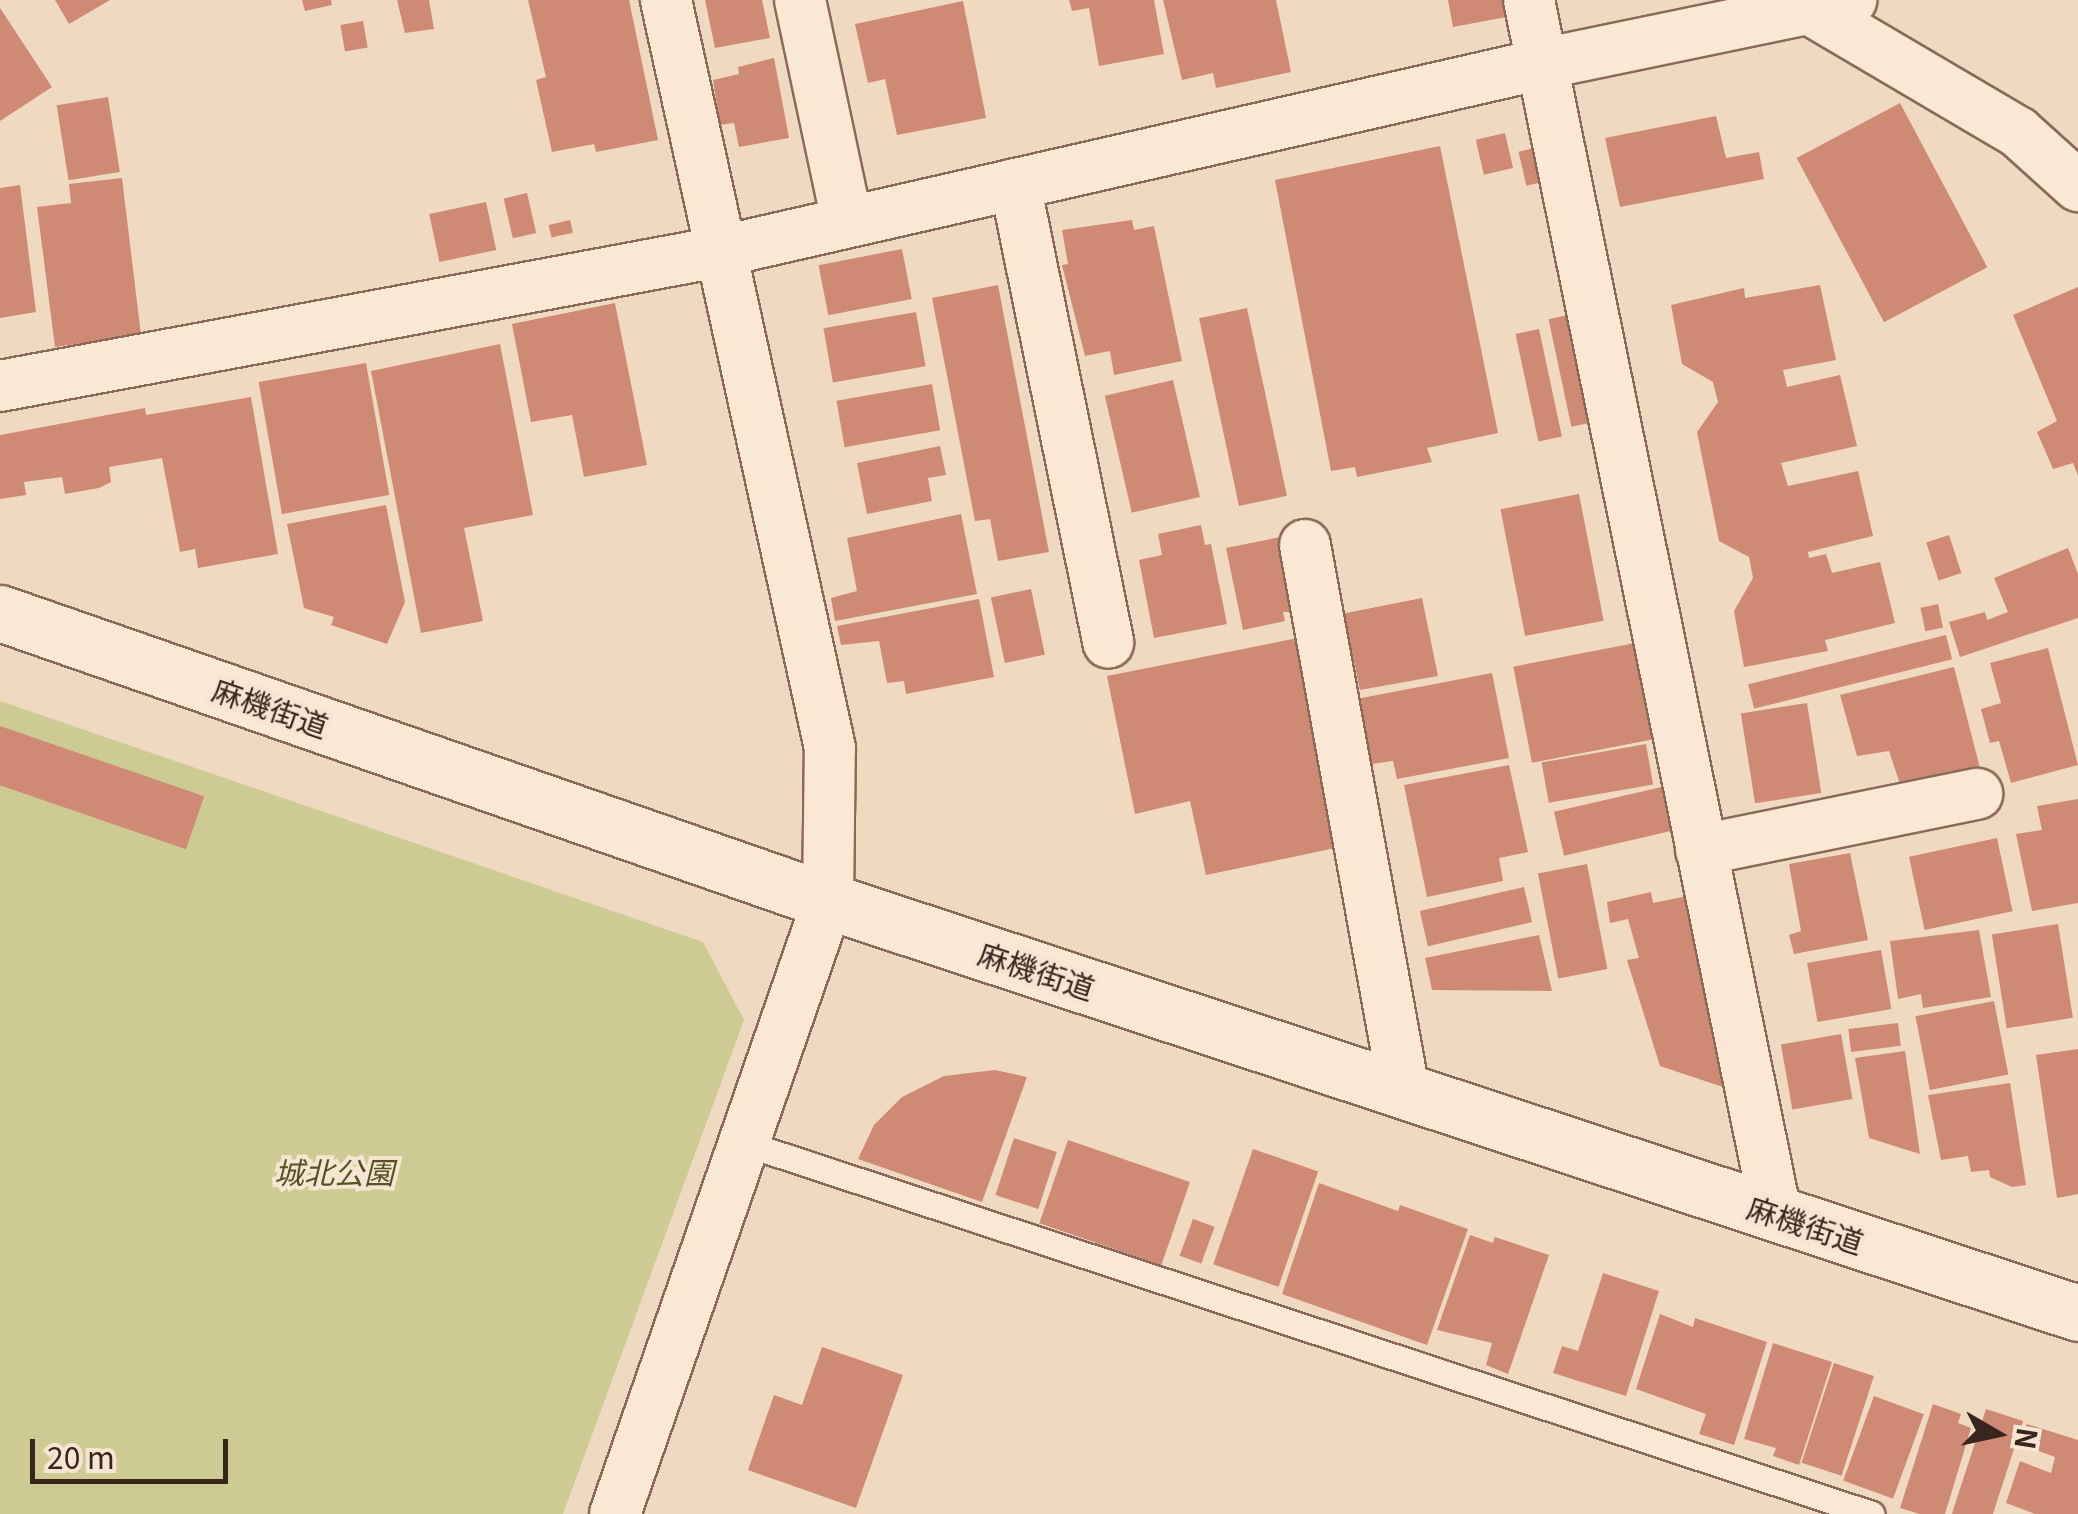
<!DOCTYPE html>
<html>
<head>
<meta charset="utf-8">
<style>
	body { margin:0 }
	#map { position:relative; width:2078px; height:1514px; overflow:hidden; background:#efd9c1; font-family:Georgia,"Noto Sans JP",serif }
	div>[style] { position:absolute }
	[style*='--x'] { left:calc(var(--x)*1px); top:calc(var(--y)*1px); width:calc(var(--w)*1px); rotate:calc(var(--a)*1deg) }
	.green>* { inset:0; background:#ceca94 }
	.building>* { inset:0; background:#cf8a75; transform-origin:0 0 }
	.roads { filter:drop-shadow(2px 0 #896958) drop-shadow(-2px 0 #896958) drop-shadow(0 2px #896958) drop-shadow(0 -2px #896958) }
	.service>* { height:25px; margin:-12.5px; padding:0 12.5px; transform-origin:12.5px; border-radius:12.5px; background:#fae8d4 }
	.minor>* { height:50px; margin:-25px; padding:0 25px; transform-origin:25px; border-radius:25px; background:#fae8d4 }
	.tertiary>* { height:55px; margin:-27.5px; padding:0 27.5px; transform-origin:27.5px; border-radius:27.5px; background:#fae8d4 }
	span { translate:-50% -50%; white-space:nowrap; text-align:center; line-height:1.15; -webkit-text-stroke:8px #f6e5d1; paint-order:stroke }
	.street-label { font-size:30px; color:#38251d }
	.park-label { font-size:30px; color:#525523; font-style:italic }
	.north { position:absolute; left:1948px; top:1384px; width:100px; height:100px; -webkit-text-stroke:8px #f6e5d1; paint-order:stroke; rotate:99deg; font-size:28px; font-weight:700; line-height:40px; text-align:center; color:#38251d }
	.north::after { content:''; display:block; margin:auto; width:35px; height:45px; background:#38251d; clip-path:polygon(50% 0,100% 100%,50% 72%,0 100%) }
	.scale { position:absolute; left:30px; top:1439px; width:198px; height:45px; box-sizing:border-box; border:5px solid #38251d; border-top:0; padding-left:12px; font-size:30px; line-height:35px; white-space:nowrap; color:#38251d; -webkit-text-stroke:8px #f6e5d1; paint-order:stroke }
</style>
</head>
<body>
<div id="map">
	<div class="green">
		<div style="clip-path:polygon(0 701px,703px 942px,744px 1020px,563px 1514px,0 1514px)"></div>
	</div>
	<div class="building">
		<div style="clip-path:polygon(55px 0,110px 0,69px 24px)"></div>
		<div style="clip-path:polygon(302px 0,331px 0,332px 5px,305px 11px)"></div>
		<div style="clip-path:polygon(397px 0,429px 0,434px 29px,405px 33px)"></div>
		<div style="clip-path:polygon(528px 0,629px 0,658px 140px,596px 152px,594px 144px,552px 152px,536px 80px,546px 77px)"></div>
		<div style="clip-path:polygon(705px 0,762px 0,770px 38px,715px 48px)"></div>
		<div style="clip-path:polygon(1069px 0,1154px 0,1164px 54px,1099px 66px,1089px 8px,1072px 11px)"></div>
		<div style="clip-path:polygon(1163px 0,1276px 0,1291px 72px,1216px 88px,1213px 73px,1182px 80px)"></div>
		<div style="clip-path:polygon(1448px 0,1514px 0,1517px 15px,1453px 27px)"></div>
		<div style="clip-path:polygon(963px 1px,986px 118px,897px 135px,885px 79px,868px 83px,855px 24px)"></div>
		<div style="clip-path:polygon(0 8px,52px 87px,0 121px)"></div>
		<div style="left:363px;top:21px;width:27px;height:23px;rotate:80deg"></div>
		<div style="clip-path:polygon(774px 58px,789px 138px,739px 147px,734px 123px,720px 125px,713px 80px,739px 74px,738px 67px)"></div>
		<div style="left:108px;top:97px;width:76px;height:52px;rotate:81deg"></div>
		<div style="left:1900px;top:103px;width:186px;height:117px;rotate:62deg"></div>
		<div style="clip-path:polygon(1716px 116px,1726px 158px,1759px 152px,1764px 179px,1620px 207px,1605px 138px)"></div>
		<div style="left:1505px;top:133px;width:36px;height:30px;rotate:77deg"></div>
		<div style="clip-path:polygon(1440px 146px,1498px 433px,1427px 448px,1432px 462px,1357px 477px,1355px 467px,1331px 471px,1275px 180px)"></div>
		<div style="left:1539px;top:147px;width:35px;height:21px;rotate:77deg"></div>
		<div style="clip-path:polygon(122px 178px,141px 335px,55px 347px,37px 207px,71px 203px,69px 184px)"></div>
		<div style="clip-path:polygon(20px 185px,36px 312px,0 318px,0 188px)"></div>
		<div style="left:527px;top:193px;width:41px;height:24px;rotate:77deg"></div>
		<div style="left:486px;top:202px;width:49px;height:58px;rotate:78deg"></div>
		<div style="left:570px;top:220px;width:13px;height:22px;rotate:77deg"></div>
		<div style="clip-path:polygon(1132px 220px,1134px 230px,1154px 226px,1182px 361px,1114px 375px,1110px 351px,1085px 356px,1062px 265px,1068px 264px,1062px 230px)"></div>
		<div style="left:902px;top:249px;width:51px;height:85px;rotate:79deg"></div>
		<div style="clip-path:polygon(998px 285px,1049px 552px,998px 561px,990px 519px,975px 521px,932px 298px)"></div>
		<div style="clip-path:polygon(1820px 285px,1836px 360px,1783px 370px,1787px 387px,1840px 375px,1857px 446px,1781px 463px,1788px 486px,1858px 471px,1873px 536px,1808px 552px,1809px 558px,1826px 554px,1832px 573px,1880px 562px,1895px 623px,1825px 640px,1828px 651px,1744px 667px,1734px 611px,1753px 578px,1749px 557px,1719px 541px,1697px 432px,1718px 402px,1713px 382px,1682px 364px,1671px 305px,1744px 288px,1745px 298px)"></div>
		<div style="clip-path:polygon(2078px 287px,2078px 476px,2073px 463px,2053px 469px,2037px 432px,2057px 421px,2013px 315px)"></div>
		<div style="clip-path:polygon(615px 303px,647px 465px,584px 477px,572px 415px,531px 422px,512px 324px)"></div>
		<div style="left:1247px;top:308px;width:192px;height:49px;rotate:78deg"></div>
		<div style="left:916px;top:312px;width:55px;height:94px;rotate:80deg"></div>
		<div style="left:1573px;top:314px;width:110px;height:25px;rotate:78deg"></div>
		<div style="left:1539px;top:329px;width:110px;height:24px;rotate:78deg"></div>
		<div style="clip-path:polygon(500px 344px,533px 515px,464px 528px,483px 621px,421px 633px,371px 371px)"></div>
		<div style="left:366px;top:363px;width:134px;height:109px;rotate:80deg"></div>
		<div style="left:1173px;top:380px;width:120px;height:70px;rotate:77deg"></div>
		<div style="left:932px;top:384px;width:47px;height:97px;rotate:80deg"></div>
		<div style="clip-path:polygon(251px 397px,278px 554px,198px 568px,195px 549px,180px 552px,162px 458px,109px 467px,111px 482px,99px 488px,65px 494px,62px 477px,24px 482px,26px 495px,0 499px,0 435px,145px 408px,146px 415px)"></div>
		<div style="clip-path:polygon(940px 446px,946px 475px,928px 478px,932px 501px,867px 514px,857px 463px)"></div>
		<div style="left:1579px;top:494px;width:129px;height:80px;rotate:79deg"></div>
		<div style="clip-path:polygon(386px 505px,405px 602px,387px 644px,331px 625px,334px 617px,304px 608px,287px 524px)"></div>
		<div style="clip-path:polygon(961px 514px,977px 594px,835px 621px,831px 598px,857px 591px,847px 538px)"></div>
		<div style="clip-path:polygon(1201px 525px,1205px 545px,1211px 544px,1227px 624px,1154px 638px,1139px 560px,1162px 555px,1158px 534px)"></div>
		<div style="left:1949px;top:535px;width:40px;height:24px;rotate:72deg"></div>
		<div style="clip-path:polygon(1280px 537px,1290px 588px,1286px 590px,1290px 612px,1283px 612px,1285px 621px,1243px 630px,1226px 548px)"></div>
		<div style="clip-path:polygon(2068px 548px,2078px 574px,2078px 618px,1960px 657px,1949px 622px,1985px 612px,1987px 620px,2008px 612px,1994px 578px)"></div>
		<div style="left:1031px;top:589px;width:67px;height:41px;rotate:78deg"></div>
		<div style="clip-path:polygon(1422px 598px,1438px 676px,1360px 690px,1353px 657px,1345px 658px,1336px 615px)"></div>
		<div style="clip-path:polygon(979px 599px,994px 677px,906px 694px,904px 681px,887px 683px,879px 641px,841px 645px,837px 626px)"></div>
		<div style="left:1938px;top:604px;width:24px;height:18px;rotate:78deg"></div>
		<div style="left:1946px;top:635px;width:25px;height:204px;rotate:76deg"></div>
		<div style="clip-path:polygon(1303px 637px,1345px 846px,1206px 875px,1190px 801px,1135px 814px,1107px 676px)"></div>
		<div style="left:1635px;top:643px;width:98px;height:124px;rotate:79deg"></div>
		<div style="clip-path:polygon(2048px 648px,2078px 765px,2011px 783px,1999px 741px,1990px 743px,1981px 709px,2001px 703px,1990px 663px)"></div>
		<div style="clip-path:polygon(1954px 667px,1980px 768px,1901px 787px,1889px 751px,1857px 756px,1840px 695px)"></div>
		<div style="clip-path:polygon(1492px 673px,1509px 758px,1397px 779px,1393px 761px,1364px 765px,1351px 700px)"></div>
		<div style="left:1807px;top:703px;width:91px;height:67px;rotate:81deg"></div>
		<div style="left:0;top:726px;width:216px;height:56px;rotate:19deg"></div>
		<div style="left:1646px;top:744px;width:41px;height:106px;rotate:80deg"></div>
		<div style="clip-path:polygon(1509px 765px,1528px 852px,1499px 858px,1503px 881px,1427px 897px,1404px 785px)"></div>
		<div style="left:1666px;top:786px;width:45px;height:115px;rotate:77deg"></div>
		<div style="clip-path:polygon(2078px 799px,2078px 903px,2032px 911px,2016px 834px,2042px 830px,2037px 806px)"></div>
		<div style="left:1997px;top:838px;width:75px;height:90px;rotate:78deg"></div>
		<div style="clip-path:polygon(1850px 853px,1868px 940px,1794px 954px,1789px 935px,1801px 931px,1789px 864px)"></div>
		<div style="left:1587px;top:864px;width:107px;height:50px;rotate:79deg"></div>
		<div style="left:1524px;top:887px;width:36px;height:107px;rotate:77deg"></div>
		<div style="clip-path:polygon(1651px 892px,1653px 903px,1692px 895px,1735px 1091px,1660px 1066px,1627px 960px,1639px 958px,1628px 919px,1610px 923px,1607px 902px)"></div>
		<div style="left:2058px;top:924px;width:95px;height:67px;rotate:81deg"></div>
		<div style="clip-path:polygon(1979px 930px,1991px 997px,1923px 1008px,1921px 994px,1898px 999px,1890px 941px)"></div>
		<div style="clip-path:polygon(1539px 935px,1552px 991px,1432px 990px,1425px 958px)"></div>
		<div style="left:1881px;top:950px;width:60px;height:75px;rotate:80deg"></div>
		<div style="left:1994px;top:1001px;width:75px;height:80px;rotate:79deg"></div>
		<div style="left:1898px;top:1023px;width:23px;height:50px;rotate:83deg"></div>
		<div style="left:1841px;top:1034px;width:66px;height:61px;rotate:80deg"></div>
		<div style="clip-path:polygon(2078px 1049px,2078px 1194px,2057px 1198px,2036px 1055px)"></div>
		<div style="clip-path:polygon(1905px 1051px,1920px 1154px,1869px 1138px,1855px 1058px)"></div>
		<div style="clip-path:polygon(995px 1070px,1027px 1077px,982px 1202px,858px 1159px,874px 1125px,902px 1097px,944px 1076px)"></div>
		<div style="clip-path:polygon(2010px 1083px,2026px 1185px,2012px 1187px,1990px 1177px,1989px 1170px,1971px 1172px,1968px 1156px,1941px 1160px,1928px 1095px)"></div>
		<div style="left:1014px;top:1138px;width:45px;height:60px;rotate:18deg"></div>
		<div style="left:1068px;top:1140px;width:129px;height:88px;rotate:19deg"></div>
		<div style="left:1253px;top:1149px;width:69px;height:122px;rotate:19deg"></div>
		<div style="clip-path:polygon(1319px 1183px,1398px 1211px,1400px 1205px,1468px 1229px,1427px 1345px,1282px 1294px)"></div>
		<div style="left:1193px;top:1219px;width:23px;height:39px;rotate:20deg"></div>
		<div style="clip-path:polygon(1470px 1235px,1493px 1243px,1495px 1237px,1549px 1255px,1508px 1374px,1486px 1365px,1492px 1343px,1437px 1330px)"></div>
		<div style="clip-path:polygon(1603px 1273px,1659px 1291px,1626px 1396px,1553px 1373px,1562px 1346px,1578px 1351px)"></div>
		<div style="clip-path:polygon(1660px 1314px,1693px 1327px,1695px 1318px,1767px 1342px,1734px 1445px,1699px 1434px,1706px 1414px,1636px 1389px)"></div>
		<div style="clip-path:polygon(1773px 1343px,1832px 1362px,1799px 1465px,1773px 1456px,1776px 1448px,1744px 1439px)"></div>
		<div style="clip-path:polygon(822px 1347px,903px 1375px,856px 1508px,748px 1470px,774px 1395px,802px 1405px)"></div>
		<div style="left:1834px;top:1363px;width:42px;height:105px;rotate:18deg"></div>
		<div style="left:1874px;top:1396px;width:53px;height:90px;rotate:20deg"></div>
		<div style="clip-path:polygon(1933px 1404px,1961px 1414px,1958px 1423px,1971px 1428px,1945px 1514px,1920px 1514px,1900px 1508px)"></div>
		<div style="left:1986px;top:1409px;width:39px;height:110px;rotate:18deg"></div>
		<div style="clip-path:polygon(2027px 1424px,2078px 1440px,2078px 1514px,2035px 1514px,2006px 1503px,2020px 1461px,2051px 1473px,2055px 1457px,2020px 1444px)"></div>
	</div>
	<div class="roads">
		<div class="service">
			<div style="--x:744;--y:1143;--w:1187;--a:18.21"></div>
		</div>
		<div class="minor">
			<div style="--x:800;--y:0;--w:227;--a:78"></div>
			<div style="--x:1529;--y:0;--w:1239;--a:78.5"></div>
			<div style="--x:1809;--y:9;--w:243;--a:30.5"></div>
			<div style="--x:2018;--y:132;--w:81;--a:42"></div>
			<div style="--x:1015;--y:184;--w:468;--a:78.5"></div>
			<div style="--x:0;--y:386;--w:730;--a:-10.57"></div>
			<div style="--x:718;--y:252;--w:845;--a:-12.85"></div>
			<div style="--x:1542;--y:64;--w:316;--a:-11.7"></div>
			<div style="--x:1305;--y:545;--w:555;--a:79.72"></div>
			<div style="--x:1701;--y:850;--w:282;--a:-11.5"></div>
			<div style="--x:615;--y:1514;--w:649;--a:-70.84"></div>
			<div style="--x:828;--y:901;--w:153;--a:-89.3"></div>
			<div style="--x:830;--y:748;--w:766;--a:-102.37"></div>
		</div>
		<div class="tertiary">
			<div style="--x:0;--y:613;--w:877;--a:19.18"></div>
			<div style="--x:828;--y:901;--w:1316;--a:18.24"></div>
		</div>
	</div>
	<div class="street-label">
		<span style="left:271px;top:707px;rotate:19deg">麻機街道</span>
		<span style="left:1037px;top:970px;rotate:18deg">麻機街道</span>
		<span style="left:1806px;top:1224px;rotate:18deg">麻機街道</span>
	</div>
	<div class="park-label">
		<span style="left:334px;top:1171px">城北公園</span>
	</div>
	<div class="north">N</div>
	<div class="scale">20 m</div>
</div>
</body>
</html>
